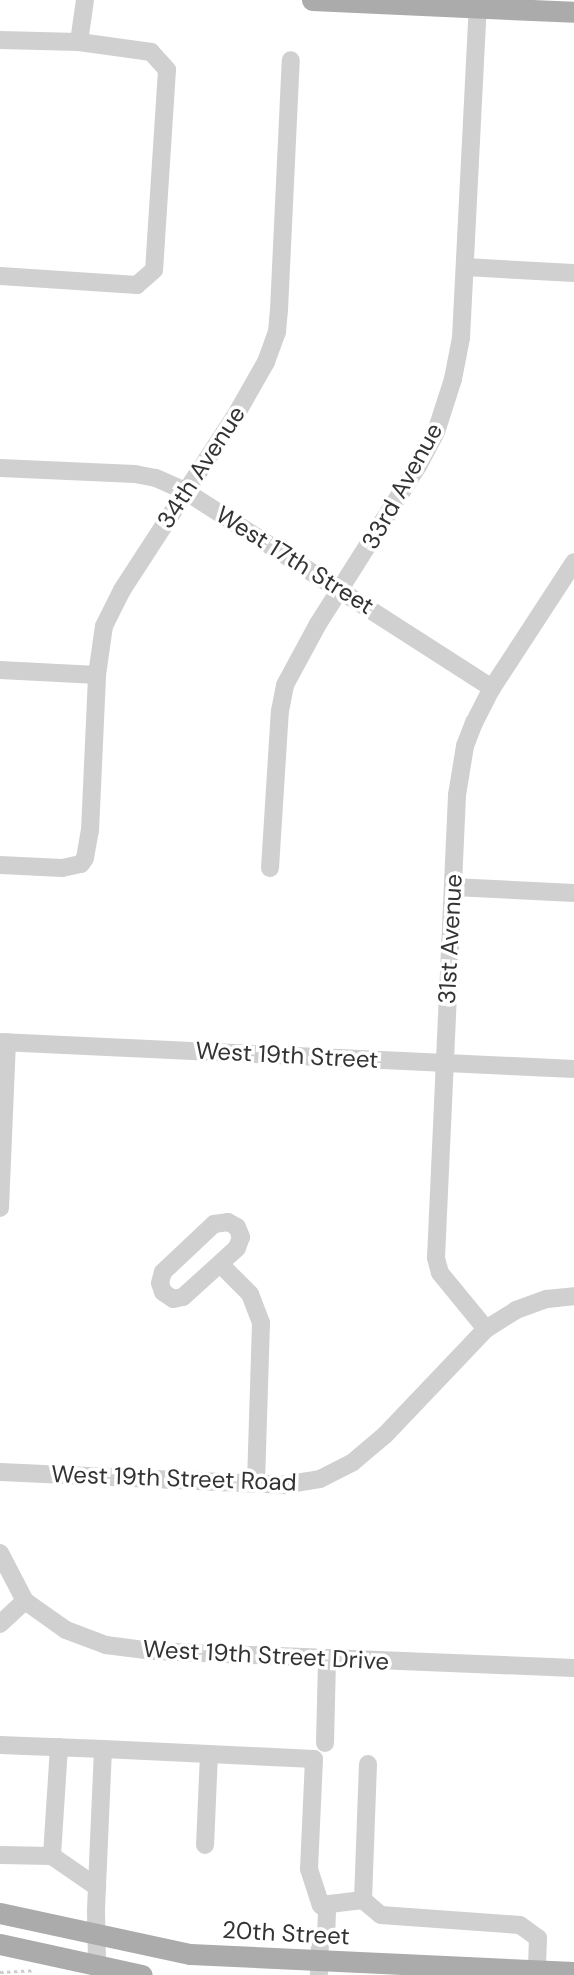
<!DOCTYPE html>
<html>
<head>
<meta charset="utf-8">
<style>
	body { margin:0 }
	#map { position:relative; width:574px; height:1975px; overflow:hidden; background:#fff; font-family:"DM Sans",sans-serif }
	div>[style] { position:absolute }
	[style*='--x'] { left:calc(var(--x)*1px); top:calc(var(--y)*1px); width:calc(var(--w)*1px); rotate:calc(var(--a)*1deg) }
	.path>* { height:2.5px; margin-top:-1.25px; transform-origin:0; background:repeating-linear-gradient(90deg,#cdcdcd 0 3.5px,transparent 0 7px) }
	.minor>* { height:18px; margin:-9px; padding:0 9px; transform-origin:9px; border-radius:9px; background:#d0d0d0 }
	.major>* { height:21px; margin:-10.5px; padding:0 10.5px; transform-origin:10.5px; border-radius:10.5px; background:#ababab }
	span { translate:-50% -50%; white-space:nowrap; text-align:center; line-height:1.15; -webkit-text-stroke:7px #fff; paint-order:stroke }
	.street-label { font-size:24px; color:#333 }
</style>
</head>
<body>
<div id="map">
	<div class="path">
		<div style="--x:0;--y:1972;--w:33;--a:-3"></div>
	</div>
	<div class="minor">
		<div style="--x:0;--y:40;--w:79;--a:1.5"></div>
		<div style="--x:79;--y:42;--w:73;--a:7.9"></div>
		<div style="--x:151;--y:52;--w:24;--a:48"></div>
		<div style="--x:167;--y:70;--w:200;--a:93.7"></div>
		<div style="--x:154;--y:270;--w:23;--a:139"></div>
		<div style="--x:137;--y:285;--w:137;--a:-176.2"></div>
		<div style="--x:79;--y:42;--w:42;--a:-81.9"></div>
		<div style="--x:465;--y:267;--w:109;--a:3.2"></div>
		<div style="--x:0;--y:468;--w:135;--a:2.5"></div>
		<div style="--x:135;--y:474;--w:21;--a:11"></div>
		<div style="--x:156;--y:478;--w:32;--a:24"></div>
		<div style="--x:185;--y:491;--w:365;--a:32.7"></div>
		<div style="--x:0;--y:670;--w:97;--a:3"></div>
		<div style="--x:0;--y:865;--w:62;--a:2.8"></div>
		<div style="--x:62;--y:868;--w:19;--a:-12"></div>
		<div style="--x:81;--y:864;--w:7;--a:-56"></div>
		<div style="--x:85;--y:858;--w:27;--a:-80"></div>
		<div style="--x:90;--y:831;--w:156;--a:-87.4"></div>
		<div style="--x:97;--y:675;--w:49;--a:-81.9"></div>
		<div style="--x:104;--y:626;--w:40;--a:-63.4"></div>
		<div style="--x:122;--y:590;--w:211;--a:-57"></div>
		<div style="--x:237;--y:413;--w:59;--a:-60.4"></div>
		<div style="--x:266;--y:362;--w:32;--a:-70"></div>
		<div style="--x:277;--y:332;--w:22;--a:-85"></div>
		<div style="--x:279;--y:310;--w:250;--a:-87.3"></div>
		<div style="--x:270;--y:868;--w:157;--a:-86.4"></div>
		<div style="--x:280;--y:711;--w:26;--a:-79"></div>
		<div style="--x:285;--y:685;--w:69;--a:-61.6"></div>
		<div style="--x:318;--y:624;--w:187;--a:-57.7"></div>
		<div style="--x:418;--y:466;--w:38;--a:-62"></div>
		<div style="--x:436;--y:432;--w:56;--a:-72.2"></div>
		<div style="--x:453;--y:379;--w:42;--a:-79"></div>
		<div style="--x:461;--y:338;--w:338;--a:-87.1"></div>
		<div style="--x:453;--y:887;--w:121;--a:2.8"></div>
		<div style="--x:0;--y:1042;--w:575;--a:2.69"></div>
		<div style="--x:0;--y:1208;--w:166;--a:-87.6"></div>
		<div style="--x:228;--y:1222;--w:10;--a:29"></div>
		<div style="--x:237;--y:1227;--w:11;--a:68"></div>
		<div style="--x:241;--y:1237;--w:12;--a:110"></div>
		<div style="--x:237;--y:1248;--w:73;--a:137.8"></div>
		<div style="--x:183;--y:1297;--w:10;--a:169"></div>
		<div style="--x:173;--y:1299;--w:12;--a:-145"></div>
		<div style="--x:163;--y:1292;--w:9;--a:-108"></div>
		<div style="--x:160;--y:1283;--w:11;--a:-75"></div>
		<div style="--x:163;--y:1272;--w:70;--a:-43.3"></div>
		<div style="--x:214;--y:1224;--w:14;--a:-8"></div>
		<div style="--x:221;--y:1265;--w:41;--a:45"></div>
		<div style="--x:250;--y:1294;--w:31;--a:69"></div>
		<div style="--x:261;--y:1323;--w:160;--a:91.8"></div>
		<div style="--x:486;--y:1329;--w:72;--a:-129.4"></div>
		<div style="--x:440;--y:1273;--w:16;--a:-105"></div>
		<div style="--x:436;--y:1258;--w:463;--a:-87.4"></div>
		<div style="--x:457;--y:795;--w:50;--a:-80.7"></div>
		<div style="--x:465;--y:746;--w:25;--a:-69"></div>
		<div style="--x:474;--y:723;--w:39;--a:-63"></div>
		<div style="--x:492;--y:688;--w:150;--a:-56.9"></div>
		<div style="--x:0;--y:1472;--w:283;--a:2.6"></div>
		<div style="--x:283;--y:1485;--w:37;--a:-9"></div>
		<div style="--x:320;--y:1479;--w:37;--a:-27"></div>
		<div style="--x:353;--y:1462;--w:42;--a:-40.2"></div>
		<div style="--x:385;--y:1435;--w:146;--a:-46.4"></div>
		<div style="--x:486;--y:1329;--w:36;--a:-32"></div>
		<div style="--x:516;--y:1310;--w:33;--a:-20"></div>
		<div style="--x:547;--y:1299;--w:27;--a:-6"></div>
		<div style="--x:0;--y:1553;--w:54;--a:62.5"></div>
		<div style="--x:25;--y:1601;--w:50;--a:35.3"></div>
		<div style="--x:66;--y:1630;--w:43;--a:20.6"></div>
		<div style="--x:106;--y:1645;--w:46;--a:7.4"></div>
		<div style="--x:152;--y:1651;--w:422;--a:2.3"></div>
		<div style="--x:0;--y:1624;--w:34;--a:-43"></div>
		<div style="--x:325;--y:1743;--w:84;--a:-88.6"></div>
		<div style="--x:0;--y:1745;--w:103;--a:2.2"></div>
		<div style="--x:103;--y:1749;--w:163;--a:92.5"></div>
		<div style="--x:96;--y:1912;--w:53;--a:88.9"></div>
		<div style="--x:97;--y:1965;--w:12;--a:55"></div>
		<div style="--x:59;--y:1747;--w:109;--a:93.7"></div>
		<div style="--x:52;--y:1856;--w:55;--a:34.6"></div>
		<div style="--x:103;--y:1749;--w:106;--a:2.7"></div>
		<div style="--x:209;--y:1754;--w:91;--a:92.5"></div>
		<div style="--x:209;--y:1754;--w:105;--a:2.7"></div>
		<div style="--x:314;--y:1759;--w:110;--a:92.6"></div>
		<div style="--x:309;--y:1869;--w:38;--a:72"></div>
		<div style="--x:321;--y:1905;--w:8;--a:40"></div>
		<div style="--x:327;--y:1910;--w:24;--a:92"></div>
		<div style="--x:326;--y:1934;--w:10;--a:127"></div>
		<div style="--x:320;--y:1942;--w:33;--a:92"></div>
		<div style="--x:0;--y:1855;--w:52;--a:1.1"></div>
		<div style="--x:363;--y:1900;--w:136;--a:-87.9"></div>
		<div style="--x:321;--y:1905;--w:42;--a:-6.8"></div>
		<div style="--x:363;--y:1900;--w:23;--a:40"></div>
		<div style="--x:381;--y:1915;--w:139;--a:4.1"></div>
		<div style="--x:520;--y:1925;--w:22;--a:36"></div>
		<div style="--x:538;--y:1938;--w:32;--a:92"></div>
	</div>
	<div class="major">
		<div style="--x:312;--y:0;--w:262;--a:2.6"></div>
		<div style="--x:0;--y:1913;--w:194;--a:12.2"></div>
		<div style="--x:190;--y:1954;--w:384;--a:2.7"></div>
		<div style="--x:0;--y:1944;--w:145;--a:12.3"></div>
	</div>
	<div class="street-label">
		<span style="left:201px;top:467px;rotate:-57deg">34th Avenue</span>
		<span style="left:402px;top:486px;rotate:-61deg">33rd Avenue</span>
		<span style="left:295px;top:560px;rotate:32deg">West 17th Street</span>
		<span style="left:450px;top:939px;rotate:-87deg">31st Avenue</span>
		<span style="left:287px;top:1055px;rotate:3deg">West 19th Street</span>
		<span style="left:174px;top:1478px;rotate:2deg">West 19th Street Road</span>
		<span style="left:266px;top:1655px;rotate:3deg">West 19th Street Drive</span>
		<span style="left:286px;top:1933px;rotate:3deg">20th Street</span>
	</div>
</div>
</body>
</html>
